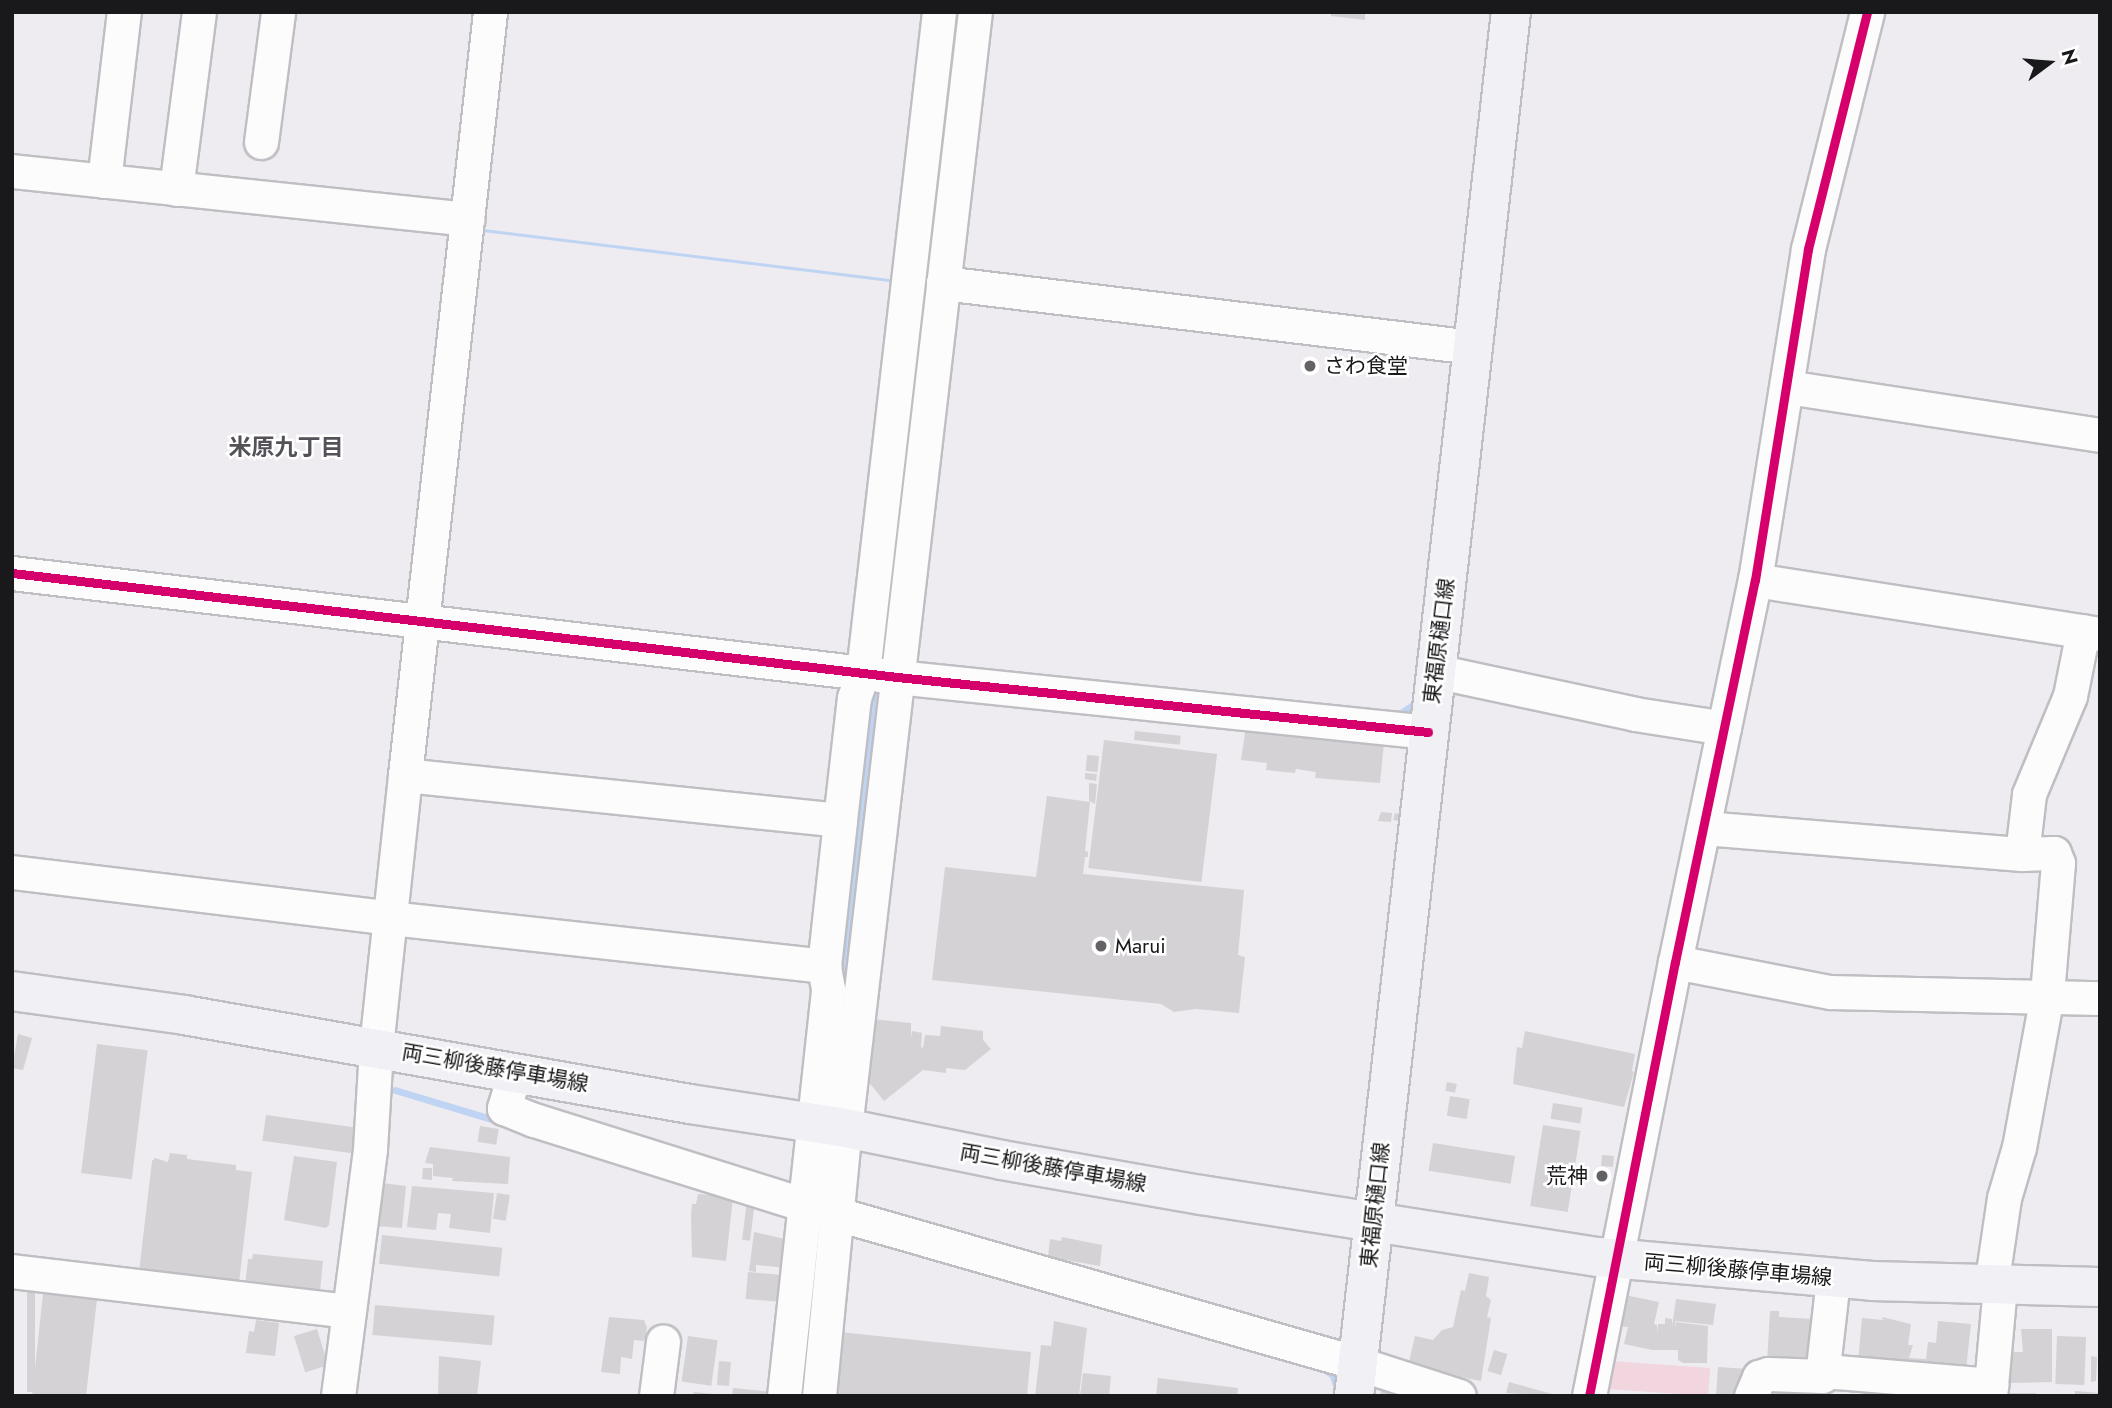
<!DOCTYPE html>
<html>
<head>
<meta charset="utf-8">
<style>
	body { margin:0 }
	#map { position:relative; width:2112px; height:1408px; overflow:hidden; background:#eeecf1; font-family:Jost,"Noto Sans JP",sans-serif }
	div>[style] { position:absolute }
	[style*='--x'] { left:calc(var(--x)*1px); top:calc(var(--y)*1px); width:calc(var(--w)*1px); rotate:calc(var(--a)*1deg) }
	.green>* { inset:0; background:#f1d5df; transform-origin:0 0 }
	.water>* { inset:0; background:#bfd4f3; transform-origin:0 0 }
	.stream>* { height:7px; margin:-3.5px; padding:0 3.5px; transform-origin:3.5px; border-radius:3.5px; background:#bfd4f3 }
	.river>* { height:44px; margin:-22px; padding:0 22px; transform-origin:22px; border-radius:22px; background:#bfd4f3 }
	.building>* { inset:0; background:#d4d2d5; transform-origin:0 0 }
	.roads { filter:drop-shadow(2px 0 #bfbec2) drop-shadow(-2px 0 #bfbec2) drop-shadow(0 2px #bfbec2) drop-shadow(0 -2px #bfbec2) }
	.minor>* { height:33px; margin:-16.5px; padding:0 16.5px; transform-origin:16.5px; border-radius:16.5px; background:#fcfcfd }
	.major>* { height:38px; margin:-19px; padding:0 19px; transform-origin:19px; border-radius:19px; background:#f1f0f5 }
	.cycleway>* { height:9px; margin:-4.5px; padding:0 4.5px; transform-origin:4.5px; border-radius:4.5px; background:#d6006c }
	.dots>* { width:19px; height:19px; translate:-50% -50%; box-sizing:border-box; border:4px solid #fff; border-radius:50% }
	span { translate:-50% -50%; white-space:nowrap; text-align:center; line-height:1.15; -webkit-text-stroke:5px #fff; paint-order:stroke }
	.poi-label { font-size:21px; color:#19181a }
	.left { translate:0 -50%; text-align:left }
	.right { translate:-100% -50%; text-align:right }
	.street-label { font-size:21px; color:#19181a }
	.neighbourhood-label { font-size:23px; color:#545158; font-weight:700 }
	.frame { position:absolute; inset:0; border:14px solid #19181a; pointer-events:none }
	.north { position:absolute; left:2014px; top:28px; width:70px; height:70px; -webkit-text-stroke:5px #fff; paint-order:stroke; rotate:74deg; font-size:19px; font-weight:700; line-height:28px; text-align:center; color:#19181a }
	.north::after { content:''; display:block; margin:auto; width:24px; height:32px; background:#19181a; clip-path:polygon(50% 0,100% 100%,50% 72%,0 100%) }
</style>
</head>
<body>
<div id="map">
	<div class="green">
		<div style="left:1710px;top:1368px;width:28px;height:107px;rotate:94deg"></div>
	</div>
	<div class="water">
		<div style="left:475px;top:228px;width:428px;height:3px;rotate:7deg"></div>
	</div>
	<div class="stream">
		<div style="--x:1395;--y:717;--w:29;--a:-34"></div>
		<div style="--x:395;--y:1090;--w:108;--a:16.8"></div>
		<div style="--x:1324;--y:1369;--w:11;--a:34"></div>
		<div style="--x:1333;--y:1375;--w:16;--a:75"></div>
	</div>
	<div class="river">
		<div style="--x:846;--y:976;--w:455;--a:-83.6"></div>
		<div style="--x:801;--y:1396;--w:118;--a:-83.2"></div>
	</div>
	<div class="building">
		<div style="clip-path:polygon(1331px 12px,1365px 12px,1365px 20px,1331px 16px)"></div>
		<div style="clip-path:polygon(1246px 726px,1384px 743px,1380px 783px,1315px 778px,1316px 772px,1296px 769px,1295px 773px,1266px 770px,1267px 763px,1241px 760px)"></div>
		<div style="left:1135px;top:731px;width:46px;height:9px;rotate:6deg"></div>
		<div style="left:1104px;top:740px;width:114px;height:129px;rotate:7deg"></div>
		<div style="left:1087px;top:755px;width:12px;height:16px;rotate:5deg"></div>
		<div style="clip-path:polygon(1085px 773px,1097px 774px,1096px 781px,1085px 779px)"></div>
		<div style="clip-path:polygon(1089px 783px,1097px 784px,1095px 804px,1089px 801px)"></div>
		<div style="clip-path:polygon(1047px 796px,1090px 802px,1085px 851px,1088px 852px,1088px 857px,1085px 857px,1083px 874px,1244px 890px,1238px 955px,1245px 957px,1239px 1013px,1196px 1009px,1174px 1012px,1161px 1004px,932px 980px,945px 867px,1036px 877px)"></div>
		<div style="clip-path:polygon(1381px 812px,1392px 813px,1391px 822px,1378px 821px)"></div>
		<div style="clip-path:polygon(1395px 813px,1401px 814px,1400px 821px,1393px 820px)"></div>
		<div style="clip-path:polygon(872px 1019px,911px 1023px,911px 1031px,908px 1031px,911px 1031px,911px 1038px,912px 1031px,922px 1033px,921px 1047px,923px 1048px,925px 1035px,940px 1036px,941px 1026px,983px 1031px,983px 1040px,991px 1049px,965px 1070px,946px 1068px,946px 1073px,923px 1070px,884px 1101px,860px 1071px)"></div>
		<div style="clip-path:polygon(1525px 1031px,1635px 1054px,1632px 1071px,1634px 1072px,1624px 1107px,1513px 1084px,1517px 1047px,1522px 1048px)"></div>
		<div style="clip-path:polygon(18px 1034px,32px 1038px,23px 1070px,12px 1068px)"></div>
		<div style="left:97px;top:1044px;width:51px;height:130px;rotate:7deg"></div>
		<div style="left:1447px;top:1082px;width:10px;height:9px;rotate:11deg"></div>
		<div style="left:1450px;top:1096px;width:20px;height:20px;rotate:9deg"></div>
		<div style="left:1553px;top:1103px;width:30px;height:16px;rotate:9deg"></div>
		<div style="left:266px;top:1115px;width:94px;height:26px;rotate:8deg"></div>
		<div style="left:1543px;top:1125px;width:38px;height:82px;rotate:9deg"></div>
		<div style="left:480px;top:1126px;width:19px;height:16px;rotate:9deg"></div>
		<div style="left:1433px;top:1143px;width:83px;height:28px;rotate:9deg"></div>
		<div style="clip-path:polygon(430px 1147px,510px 1157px,508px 1184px,452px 1181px,453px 1178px,433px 1176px,433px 1164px,425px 1163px)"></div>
		<div style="clip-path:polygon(170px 1153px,187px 1155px,187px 1159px,236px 1165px,236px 1170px,252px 1172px,239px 1283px,139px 1272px,152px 1161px,155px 1158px,168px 1162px)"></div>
		<div style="left:1602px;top:1155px;width:12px;height:11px;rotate:5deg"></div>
		<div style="clip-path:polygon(294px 1156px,337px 1162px,329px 1225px,326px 1228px,284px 1220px)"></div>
		<div style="clip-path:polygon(423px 1168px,432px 1168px,432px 1180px,422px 1179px)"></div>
		<div style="clip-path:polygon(374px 1182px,406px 1186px,402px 1228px,376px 1226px)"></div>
		<div style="clip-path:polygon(412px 1186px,494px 1193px,490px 1233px,449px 1228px,451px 1214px,438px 1213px,436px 1230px,407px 1227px)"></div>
		<div style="left:497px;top:1193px;width:13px;height:26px;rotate:9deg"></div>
		<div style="clip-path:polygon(698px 1194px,733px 1197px,726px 1261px,692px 1257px,691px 1216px,692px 1204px,696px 1204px)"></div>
		<div style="left:747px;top:1200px;width:8px;height:40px;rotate:7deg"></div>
		<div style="clip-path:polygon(754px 1232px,789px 1240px,786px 1268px,756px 1265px,756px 1272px,749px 1271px)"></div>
		<div style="left:382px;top:1235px;width:121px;height:29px;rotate:6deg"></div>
		<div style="clip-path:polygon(1062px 1237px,1102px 1245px,1100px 1266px,1048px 1257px,1050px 1239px,1061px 1241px)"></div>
		<div style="clip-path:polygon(253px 1254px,323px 1261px,320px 1291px,245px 1286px,248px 1259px,252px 1259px)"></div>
		<div style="left:748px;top:1272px;width:37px;height:27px;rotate:5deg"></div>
		<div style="clip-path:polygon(1469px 1273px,1489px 1277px,1486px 1296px,1491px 1300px,1487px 1317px,1491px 1318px,1481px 1381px,1461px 1377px,1460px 1380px,1454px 1375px,1408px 1366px,1415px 1336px,1433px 1340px,1442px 1330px,1453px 1327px,1461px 1290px,1465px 1291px)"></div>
		<div style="left:27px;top:1280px;width:8px;height:112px"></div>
		<div style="clip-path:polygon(47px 1292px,97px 1299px,86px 1396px,32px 1396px,43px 1294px)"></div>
		<div style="clip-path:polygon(1625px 1295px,1659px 1302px,1654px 1324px,1657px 1325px,1658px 1334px,1658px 1324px,1665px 1324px,1665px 1318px,1672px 1319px,1672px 1327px,1676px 1299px,1716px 1304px,1713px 1325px,1675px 1321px,1676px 1328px,1676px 1322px,1708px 1326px,1707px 1363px,1683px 1363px,1678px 1360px,1678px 1350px,1652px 1350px,1624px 1344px,1628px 1327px,1618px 1326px)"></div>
		<div style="left:375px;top:1305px;width:120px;height:30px;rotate:5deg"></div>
		<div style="clip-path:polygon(1770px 1311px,1779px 1311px,1779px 1317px,1815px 1319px,1812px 1360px,1767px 1363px)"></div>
		<div style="clip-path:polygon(609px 1317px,644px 1320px,647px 1328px,645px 1341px,634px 1340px,632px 1359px,621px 1357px,620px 1374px,601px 1372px)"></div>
		<div style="clip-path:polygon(1882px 1317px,1911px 1324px,1908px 1345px,1913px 1345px,1909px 1358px,1926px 1359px,1928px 1342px,1936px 1343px,1938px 1321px,1971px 1324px,1965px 1379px,1858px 1362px,1862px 1318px,1883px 1320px)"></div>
		<div style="clip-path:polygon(256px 1320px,279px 1323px,275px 1356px,246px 1353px,249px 1331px,254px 1332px)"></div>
		<div style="clip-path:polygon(1054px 1321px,1087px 1328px,1079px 1396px,1035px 1396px,1041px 1345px,1051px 1346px)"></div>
		<div style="left:317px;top:1329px;width:38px;height:24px;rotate:73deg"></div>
		<div style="clip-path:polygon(2021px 1329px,2052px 1329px,2052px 1382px,2007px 1383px,2008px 1352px,2023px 1352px)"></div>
		<div style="clip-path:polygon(840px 1332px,1031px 1352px,1027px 1396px,833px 1396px)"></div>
		<div style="left:688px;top:1336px;width:30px;height:46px;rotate:8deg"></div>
		<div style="left:2057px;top:1336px;width:29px;height:48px;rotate:2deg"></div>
		<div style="left:1494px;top:1350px;width:14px;height:22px;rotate:17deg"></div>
		<div style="clip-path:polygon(439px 1356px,481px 1361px,477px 1396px,438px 1396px)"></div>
		<div style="clip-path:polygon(2091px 1356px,2097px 1357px,2096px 1381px,2091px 1382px)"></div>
		<div style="left:719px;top:1361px;width:12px;height:24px;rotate:5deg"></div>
		<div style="left:1718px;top:1367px;width:26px;height:29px;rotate:4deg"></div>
		<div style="clip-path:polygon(1083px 1373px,1111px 1376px,1109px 1396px,1080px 1396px)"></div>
		<div style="clip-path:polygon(1158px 1378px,1238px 1388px,1237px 1396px,1156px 1396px)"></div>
		<div style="clip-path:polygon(1875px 1378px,1911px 1382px,1910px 1396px,1873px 1396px)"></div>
		<div style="clip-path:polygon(1509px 1382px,1556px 1395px,1556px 1396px,1506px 1393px)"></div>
		<div style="clip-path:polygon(733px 1388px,773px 1392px,772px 1396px,732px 1396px)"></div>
		<div style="clip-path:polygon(1381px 1390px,1397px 1392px,1408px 1396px,1380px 1396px)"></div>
		<div style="clip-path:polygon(2075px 1391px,2100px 1393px,2100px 1396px,2075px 1396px)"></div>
		<div style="clip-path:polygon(694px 1392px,714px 1394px,713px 1396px,693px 1396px)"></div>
		<div style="left:2004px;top:1393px;width:32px;height:3px"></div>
	</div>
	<div class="roads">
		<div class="minor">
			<div style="--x:261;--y:142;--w:131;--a:-82.5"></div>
			<div style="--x:12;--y:171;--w:458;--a:6"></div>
			<div style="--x:104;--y:181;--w:170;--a:-83.3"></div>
			<div style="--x:176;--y:189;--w:178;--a:-82.6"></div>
			<div style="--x:943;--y:283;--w:534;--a:6.89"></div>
			<div style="--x:1787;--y:387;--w:317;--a:8.7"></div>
			<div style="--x:12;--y:573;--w:891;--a:6.7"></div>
			<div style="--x:897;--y:677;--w:534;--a:5.91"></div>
			<div style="--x:1755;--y:580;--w:349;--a:8.9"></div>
			<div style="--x:1435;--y:671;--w:205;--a:12.1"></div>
			<div style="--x:1635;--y:714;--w:90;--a:8.9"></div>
			<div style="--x:405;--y:775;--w:437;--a:5.9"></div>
			<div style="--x:1704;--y:828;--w:319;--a:4.7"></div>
			<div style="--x:2022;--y:854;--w:32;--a:-2"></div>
			<div style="--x:2054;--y:853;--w:11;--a:68"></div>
			<div style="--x:2058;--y:863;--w:132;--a:94.8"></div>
			<div style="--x:2047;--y:995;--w:155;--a:100.4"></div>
			<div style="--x:2019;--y:1147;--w:53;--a:106.4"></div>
			<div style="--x:2004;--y:1198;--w:89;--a:98.4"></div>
			<div style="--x:2022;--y:854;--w:60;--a:-83.3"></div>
			<div style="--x:2029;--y:794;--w:106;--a:-67.3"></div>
			<div style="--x:2070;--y:696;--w:66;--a:-78.7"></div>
			<div style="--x:12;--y:872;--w:381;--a:6.9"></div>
			<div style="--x:390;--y:918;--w:437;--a:6.3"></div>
			<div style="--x:1675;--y:962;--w:158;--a:11"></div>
			<div style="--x:1830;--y:992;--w:270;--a:1.3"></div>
			<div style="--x:515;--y:1072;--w:38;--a:107"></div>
			<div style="--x:504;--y:1108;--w:32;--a:22"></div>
			<div style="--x:534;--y:1120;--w:285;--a:17.4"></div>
			<div style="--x:806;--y:1205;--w:573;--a:16"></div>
			<div style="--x:1357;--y:1363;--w:107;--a:17.9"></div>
			<div style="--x:12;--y:1271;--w:338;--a:6.8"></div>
			<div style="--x:1823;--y:1367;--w:15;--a:20"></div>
			<div style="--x:1837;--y:1372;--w:155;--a:4.8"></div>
			<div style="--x:338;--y:1396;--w:249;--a:-82.6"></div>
			<div style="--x:370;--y:1149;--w:102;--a:-86.6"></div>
			<div style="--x:376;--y:1047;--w:274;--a:-83.9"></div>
			<div style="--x:405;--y:775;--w:768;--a:-83.64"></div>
			<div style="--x:656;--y:1396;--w:55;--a:-82.7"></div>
			<div style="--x:784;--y:1396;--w:409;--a:-83.8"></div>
			<div style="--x:828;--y:989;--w:23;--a:-100"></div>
			<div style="--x:824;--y:966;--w:147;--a:-83.7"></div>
			<div style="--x:840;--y:820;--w:123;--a:-83.5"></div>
			<div style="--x:854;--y:698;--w:28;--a:-71"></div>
			<div style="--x:863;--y:672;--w:664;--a:-83.43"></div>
			<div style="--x:819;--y:1396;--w:269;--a:-84.5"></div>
			<div style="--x:845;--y:1128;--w:1124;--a:-83.36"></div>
			<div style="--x:1589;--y:1396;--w:442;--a:-78.8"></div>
			<div style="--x:1675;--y:962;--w:390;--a:-78.2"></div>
			<div style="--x:1755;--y:580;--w:335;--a:-80.9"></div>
			<div style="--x:1808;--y:249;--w:244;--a:-76"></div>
			<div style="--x:1751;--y:1396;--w:21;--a:-67"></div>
			<div style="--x:1759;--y:1377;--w:9;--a:-18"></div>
			<div style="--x:1768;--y:1374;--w:54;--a:2.1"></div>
			<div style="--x:1822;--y:1376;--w:98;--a:-83.5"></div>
			<div style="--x:1990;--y:1396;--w:110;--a:-84.8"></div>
		</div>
		<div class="major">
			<div style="--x:12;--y:991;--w:174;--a:7.9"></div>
			<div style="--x:184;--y:1015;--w:514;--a:9.98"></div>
			<div style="--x:690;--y:1104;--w:152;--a:8.7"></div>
			<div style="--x:840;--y:1127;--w:165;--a:11.5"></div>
			<div style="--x:1002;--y:1160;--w:202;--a:10"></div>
			<div style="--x:1201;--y:1195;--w:403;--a:8.9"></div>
			<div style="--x:1599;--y:1257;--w:274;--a:5"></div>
			<div style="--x:1872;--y:1281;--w:228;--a:1.5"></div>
			<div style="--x:1354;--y:1396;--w:1393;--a:-83.53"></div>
		</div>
	</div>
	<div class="cycleway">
		<div style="--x:12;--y:573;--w:891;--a:6.7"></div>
		<div style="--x:897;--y:677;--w:534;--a:5.91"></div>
		<div style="--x:1589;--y:1396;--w:442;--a:-78.8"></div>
		<div style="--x:1675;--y:962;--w:390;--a:-78.2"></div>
		<div style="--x:1755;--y:580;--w:335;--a:-80.9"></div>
		<div style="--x:1808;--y:249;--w:244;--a:-76"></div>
	</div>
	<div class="dots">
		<div style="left:1310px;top:366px;background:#646265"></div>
		<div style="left:1101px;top:946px;background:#646265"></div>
		<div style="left:1602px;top:1176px;background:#646265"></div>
	</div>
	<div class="poi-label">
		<span class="left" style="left:1324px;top:366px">さわ食堂</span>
		<span class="left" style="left:1115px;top:946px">Marui</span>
		<span class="right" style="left:1588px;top:1176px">荒神</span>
	</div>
	<div class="street-label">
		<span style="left:1439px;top:641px;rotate:-83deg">東福原樋口線</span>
		<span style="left:495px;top:1068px;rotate:10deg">両三柳後藤停車場線</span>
		<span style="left:1053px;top:1168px;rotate:10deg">両三柳後藤停車場線</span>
		<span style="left:1375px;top:1205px;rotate:-84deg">東福原樋口線</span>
		<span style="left:1738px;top:1270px;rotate:5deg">両三柳後藤停車場線</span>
	</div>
	<div class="neighbourhood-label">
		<span style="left:286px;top:447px">米原九丁目</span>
	</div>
	<div class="frame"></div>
	<div class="north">N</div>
</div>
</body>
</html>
